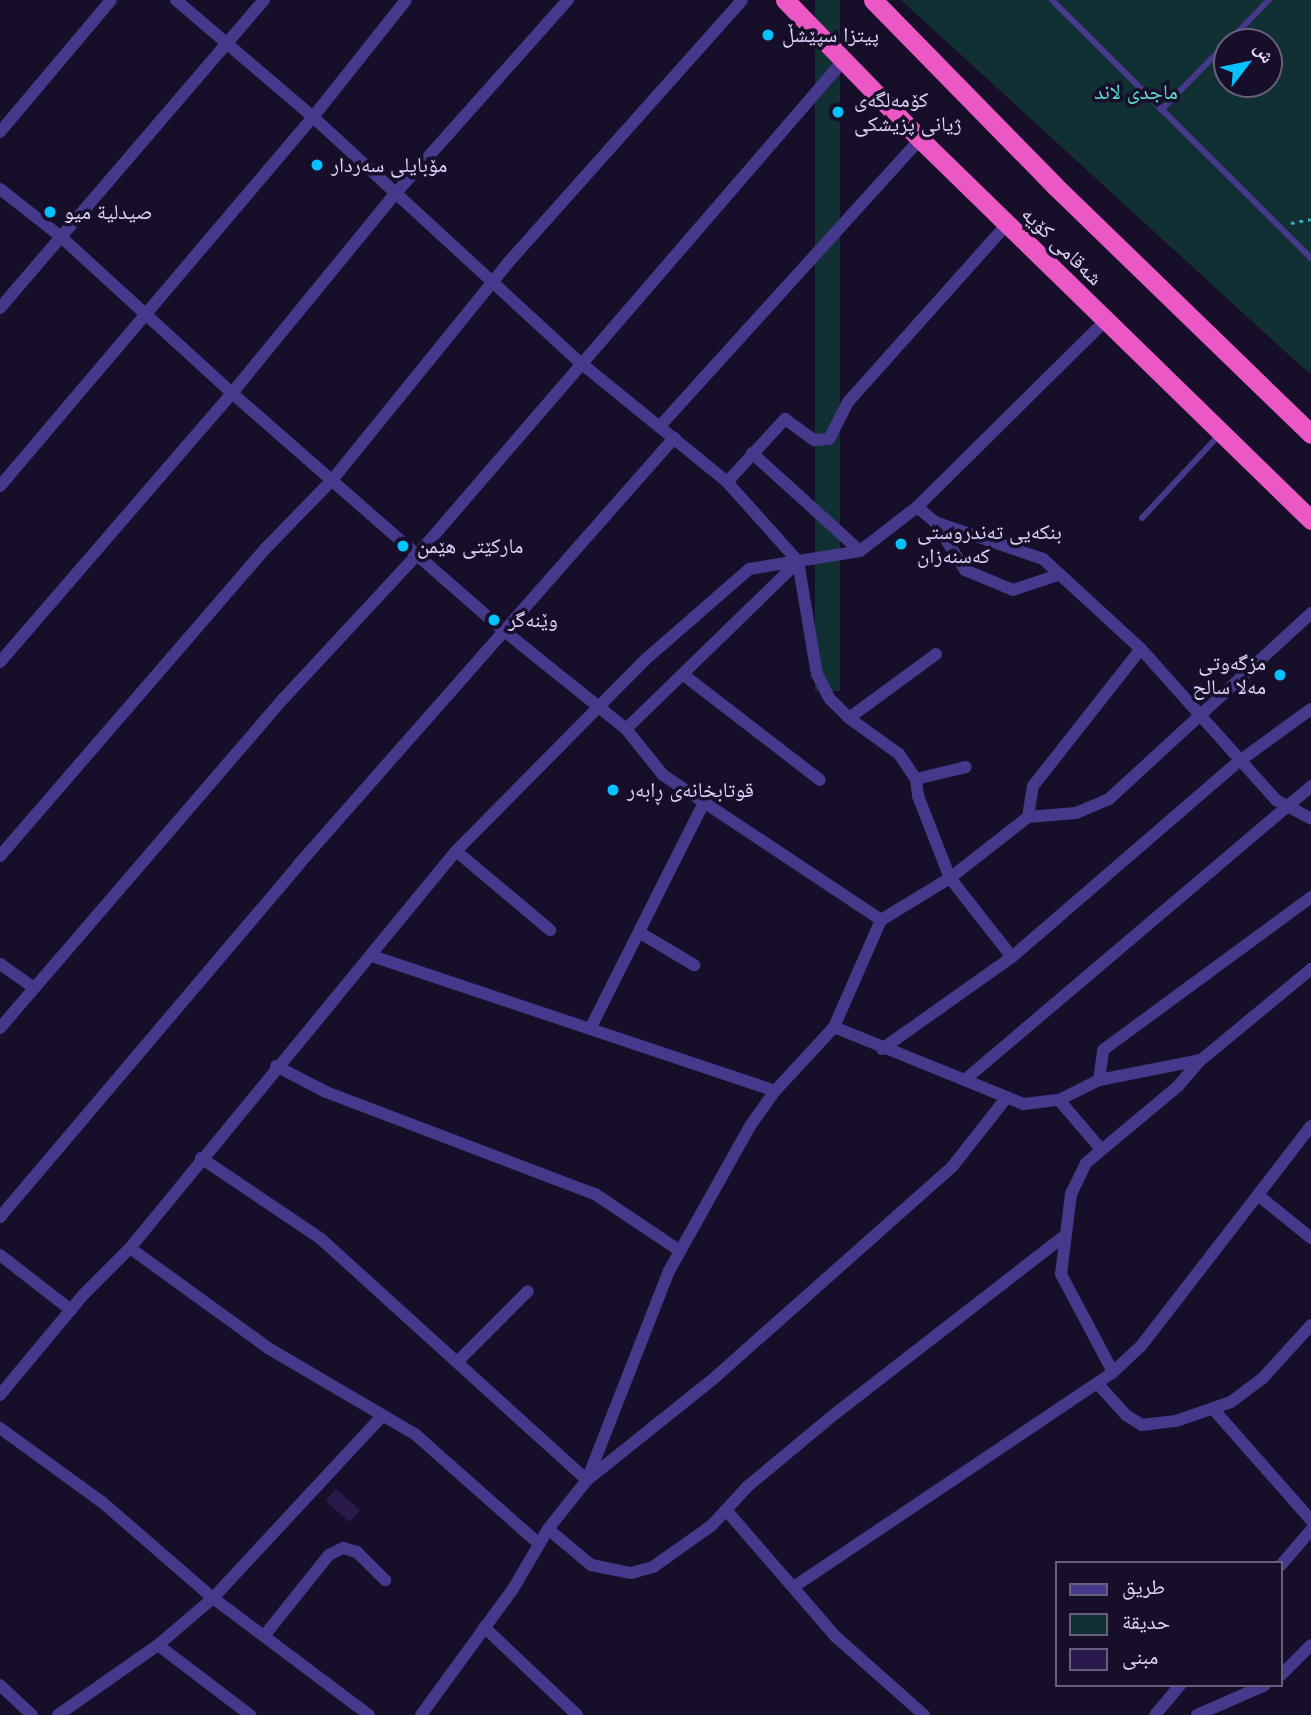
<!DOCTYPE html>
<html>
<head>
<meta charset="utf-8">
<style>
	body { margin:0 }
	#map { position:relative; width:1311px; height:1715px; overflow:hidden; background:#170f29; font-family:Inter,"Noto Naskh Arabic",sans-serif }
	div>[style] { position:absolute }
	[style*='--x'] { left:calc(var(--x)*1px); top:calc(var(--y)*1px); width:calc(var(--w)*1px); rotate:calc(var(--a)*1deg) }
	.green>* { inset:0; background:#113033; transform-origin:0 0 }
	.building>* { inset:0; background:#2a1a4b; transform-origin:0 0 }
	.path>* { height:2.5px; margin-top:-1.25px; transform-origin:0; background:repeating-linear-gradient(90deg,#2ab4bf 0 3.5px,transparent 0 8.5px) }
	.service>* { height:6px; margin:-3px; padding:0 3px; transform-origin:3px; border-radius:3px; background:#46388a }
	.minor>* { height:12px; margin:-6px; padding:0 6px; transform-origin:6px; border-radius:6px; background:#46388a }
	.trunk>* { height:19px; margin:-9.5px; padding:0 9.5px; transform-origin:9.5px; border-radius:9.5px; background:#ec57c6 }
	.dots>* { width:19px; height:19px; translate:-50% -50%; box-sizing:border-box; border:4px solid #170f29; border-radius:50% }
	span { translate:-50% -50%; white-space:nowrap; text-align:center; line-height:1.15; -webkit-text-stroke:7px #170f29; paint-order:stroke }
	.poi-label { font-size:21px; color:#e1d6ff }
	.left { translate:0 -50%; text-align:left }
	.right { translate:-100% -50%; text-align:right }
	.park-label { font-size:21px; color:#5ce5d6 }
	.street-label { font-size:21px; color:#e1d6ff }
	.legend { position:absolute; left:1055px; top:1561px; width:228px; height:126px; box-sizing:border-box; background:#170f29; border:2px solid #685f7f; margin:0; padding:9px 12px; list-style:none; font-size:21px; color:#e1d6ff }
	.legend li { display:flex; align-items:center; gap:14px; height:35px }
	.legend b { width:35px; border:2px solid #685f7f }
	.north { position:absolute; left:1213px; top:28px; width:70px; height:70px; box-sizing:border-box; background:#170f29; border:2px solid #685f7f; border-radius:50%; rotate:58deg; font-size:19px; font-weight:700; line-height:28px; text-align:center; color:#e1d6ff }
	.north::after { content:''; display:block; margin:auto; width:24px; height:32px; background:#02c3ff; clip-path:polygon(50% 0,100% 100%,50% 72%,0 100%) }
</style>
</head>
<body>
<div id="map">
	<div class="green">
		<div style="left:815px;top:0;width:25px;height:691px"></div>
		<div style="clip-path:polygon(evenodd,901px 0,1311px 0,1311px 374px,1302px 367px,901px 0,1227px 42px,1269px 42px,1269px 84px,1227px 84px,1227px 42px)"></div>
	</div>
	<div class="building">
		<div style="left:336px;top:1489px;width:32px;height:16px;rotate:41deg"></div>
	</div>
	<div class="path">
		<div style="--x:1291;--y:223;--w:20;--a:-11"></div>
	</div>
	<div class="service">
		<div style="--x:1052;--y:0;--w:366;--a:44.9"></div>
		<div style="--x:1228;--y:42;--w:59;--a:-45.7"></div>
		<div style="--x:1161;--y:110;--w:94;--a:-45.4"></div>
		<div style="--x:1142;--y:518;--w:113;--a:-47.1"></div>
	</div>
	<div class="minor">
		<div style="--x:176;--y:0;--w:180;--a:40.5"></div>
		<div style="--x:313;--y:117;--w:365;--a:42.6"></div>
		<div style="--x:582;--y:364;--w:187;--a:39.1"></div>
		<div style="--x:727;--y:482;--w:106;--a:48.1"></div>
		<div style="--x:798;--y:561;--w:115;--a:80.5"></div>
		<div style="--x:817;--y:674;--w:28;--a:63"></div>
		<div style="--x:830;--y:699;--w:27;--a:45"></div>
		<div style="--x:849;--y:718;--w:62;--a:35.8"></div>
		<div style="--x:899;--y:754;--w:30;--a:56"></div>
		<div style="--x:916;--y:779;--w:51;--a:-13.5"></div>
		<div style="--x:0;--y:132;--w:172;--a:-49.9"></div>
		<div style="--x:0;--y:189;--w:76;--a:38.1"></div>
		<div style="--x:60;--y:236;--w:233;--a:42.4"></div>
		<div style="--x:232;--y:393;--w:360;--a:41.2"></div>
		<div style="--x:503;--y:630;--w:158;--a:38.8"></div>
		<div style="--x:626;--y:729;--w:59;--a:51.2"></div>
		<div style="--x:663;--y:775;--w:262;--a:33.6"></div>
		<div style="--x:0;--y:308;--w:406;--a:-49.4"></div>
		<div style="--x:660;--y:426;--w:387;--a:-47.8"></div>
		<div style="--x:752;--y:453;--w:146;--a:42.2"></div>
		<div style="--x:727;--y:482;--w:86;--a:-47.4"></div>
		<div style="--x:785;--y:419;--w:36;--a:36"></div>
		<div style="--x:814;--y:440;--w:15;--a:-4"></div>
		<div style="--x:829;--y:439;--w:42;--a:-62.8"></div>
		<div style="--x:848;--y:402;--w:239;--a:-48.2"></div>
		<div style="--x:0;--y:486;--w:484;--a:-49.7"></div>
		<div style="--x:313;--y:117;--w:149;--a:-51.5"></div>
		<div style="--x:935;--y:522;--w:57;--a:58"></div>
		<div style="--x:965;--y:570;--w:52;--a:22.6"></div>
		<div style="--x:1013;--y:590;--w:47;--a:-18.4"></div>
		<div style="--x:1141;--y:649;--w:203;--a:48.2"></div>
		<div style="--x:1276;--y:800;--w:40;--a:28"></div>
		<div style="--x:0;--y:662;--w:355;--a:-49.2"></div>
		<div style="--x:232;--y:393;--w:257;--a:-50.7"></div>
		<div style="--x:395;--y:194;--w:260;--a:-48.3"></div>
		<div style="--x:685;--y:676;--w:170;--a:37.6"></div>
		<div style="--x:849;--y:718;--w:108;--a:-36.3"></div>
		<div style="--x:626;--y:729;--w:240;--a:-44.2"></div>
		<div style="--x:916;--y:779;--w:17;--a:83"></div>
		<div style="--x:918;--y:796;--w:88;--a:68.7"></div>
		<div style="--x:950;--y:878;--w:100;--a:51.9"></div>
		<div style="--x:1028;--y:817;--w:48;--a:-4.8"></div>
		<div style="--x:1076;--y:813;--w:36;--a:-23"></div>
		<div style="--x:1109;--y:799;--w:275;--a:-42.6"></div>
		<div style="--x:456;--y:851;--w:123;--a:40"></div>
		<div style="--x:0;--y:856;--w:406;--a:-49.2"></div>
		<div style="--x:265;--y:549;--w:98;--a:-45.8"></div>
		<div style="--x:333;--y:479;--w:277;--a:-51"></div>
		<div style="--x:507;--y:264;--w:353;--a:-48.3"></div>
		<div style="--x:642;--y:934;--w:61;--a:30.8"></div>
		<div style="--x:372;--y:956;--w:425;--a:18.5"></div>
		<div style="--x:0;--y:964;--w:40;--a:34.9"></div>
		<div style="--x:834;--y:1027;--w:205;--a:22.1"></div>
		<div style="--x:1024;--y:1104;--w:35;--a:-7"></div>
		<div style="--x:1059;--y:1100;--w:45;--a:-26.6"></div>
		<div style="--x:1099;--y:1080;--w:104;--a:-11.1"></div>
		<div style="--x:1201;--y:1060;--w:143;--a:-39.6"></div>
		<div style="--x:0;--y:1028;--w:435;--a:-49.3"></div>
		<div style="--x:284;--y:698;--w:195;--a:-47.1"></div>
		<div style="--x:417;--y:555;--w:652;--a:-49.23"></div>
		<div style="--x:590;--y:1029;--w:254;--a:-63.3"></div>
		<div style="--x:882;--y:1049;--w:159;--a:-35.3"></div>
		<div style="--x:1012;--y:957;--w:298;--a:-40.8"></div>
		<div style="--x:1238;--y:762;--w:90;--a:-36"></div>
		<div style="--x:276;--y:1066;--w:56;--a:27.5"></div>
		<div style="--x:326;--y:1092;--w:288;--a:20.8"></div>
		<div style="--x:595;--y:1194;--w:102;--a:33.8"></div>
		<div style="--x:967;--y:1078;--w:451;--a:-40.3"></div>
		<div style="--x:1099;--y:1080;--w:30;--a:-82"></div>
		<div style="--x:1103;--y:1050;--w:258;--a:-36.3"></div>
		<div style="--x:1059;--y:1100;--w:63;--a:49.5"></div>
		<div style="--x:201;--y:1158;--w:145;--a:34"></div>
		<div style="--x:321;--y:1239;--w:359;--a:42.2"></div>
		<div style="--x:587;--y:1480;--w:160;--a:-38.7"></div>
		<div style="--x:712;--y:1380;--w:321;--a:-41.6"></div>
		<div style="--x:952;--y:1167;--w:89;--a:-51.8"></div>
		<div style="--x:1259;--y:1196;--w:67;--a:38.9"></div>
		<div style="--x:0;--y:1217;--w:463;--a:-49.7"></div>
		<div style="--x:299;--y:864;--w:568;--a:-48.64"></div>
		<div style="--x:130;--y:1248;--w:170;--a:35.9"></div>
		<div style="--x:268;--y:1348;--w:172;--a:30.4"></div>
		<div style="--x:416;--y:1435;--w:164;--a:41.5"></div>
		<div style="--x:0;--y:1255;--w:90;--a:37.8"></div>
		<div style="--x:457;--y:1362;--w:100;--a:-45"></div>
		<div style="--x:1113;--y:1372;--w:111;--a:-118"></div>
		<div style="--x:1061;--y:1274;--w:81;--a:-82.9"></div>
		<div style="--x:1071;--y:1194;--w:34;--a:-64"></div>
		<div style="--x:1086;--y:1163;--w:120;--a:-39.9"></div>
		<div style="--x:1178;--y:1086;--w:35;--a:-49"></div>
		<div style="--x:1098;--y:1384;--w:42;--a:47.9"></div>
		<div style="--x:1126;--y:1415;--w:19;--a:32"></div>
		<div style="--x:1142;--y:1425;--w:34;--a:-7"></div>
		<div style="--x:1176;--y:1421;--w:58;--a:-19.1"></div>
		<div style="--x:1231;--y:1402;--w:39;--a:-37"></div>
		<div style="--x:1262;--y:1379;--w:73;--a:-47.8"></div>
		<div style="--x:0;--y:1395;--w:131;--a:-50.3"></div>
		<div style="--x:84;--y:1294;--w:65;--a:-45"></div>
		<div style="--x:130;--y:1248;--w:514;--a:-50.61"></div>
		<div style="--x:456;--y:851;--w:270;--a:-45.3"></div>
		<div style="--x:646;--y:659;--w:137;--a:-41.1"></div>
		<div style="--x:749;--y:569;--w:112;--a:-9.2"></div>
		<div style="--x:860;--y:551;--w:72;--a:-37.7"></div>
		<div style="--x:917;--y:507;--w:266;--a:-44.7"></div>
		<div style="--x:1214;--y:1410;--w:147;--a:48.6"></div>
		<div style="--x:0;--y:1428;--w:126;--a:36"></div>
		<div style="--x:102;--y:1502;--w:147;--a:40.9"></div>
		<div style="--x:213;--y:1598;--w:195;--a:36.9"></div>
		<div style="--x:726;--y:1510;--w:167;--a:49.1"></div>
		<div style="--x:835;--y:1636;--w:119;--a:41.6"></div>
		<div style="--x:548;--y:1529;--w:56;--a:39.9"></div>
		<div style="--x:591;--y:1565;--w:41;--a:11.3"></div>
		<div style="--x:631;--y:1573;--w:23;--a:-15"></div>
		<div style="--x:653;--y:1567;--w:71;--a:-35.3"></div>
		<div style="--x:711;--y:1526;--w:54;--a:-47.2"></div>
		<div style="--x:748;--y:1486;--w:114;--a:-39.7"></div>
		<div style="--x:836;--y:1413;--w:286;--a:-37.8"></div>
		<div style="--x:1281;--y:1565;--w:46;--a:-49.4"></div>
		<div style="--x:795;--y:1586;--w:383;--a:-33.9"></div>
		<div style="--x:1113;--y:1372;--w:38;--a:-43"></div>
		<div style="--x:1141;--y:1346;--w:278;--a:-52.3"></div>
		<div style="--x:484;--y:1627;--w:128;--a:43.4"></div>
		<div style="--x:264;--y:1636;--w:104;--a:-51.3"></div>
		<div style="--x:329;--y:1555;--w:16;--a:-27"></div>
		<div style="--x:343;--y:1548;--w:15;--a:16"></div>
		<div style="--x:357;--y:1552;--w:40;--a:45"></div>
		<div style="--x:158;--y:1645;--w:116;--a:37.3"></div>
		<div style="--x:1281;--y:1675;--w:42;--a:-45"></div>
		<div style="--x:0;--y:1685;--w:44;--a:43.2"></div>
		<div style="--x:58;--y:1715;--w:122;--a:-35"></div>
		<div style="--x:158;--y:1645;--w:72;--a:-40.5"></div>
		<div style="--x:213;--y:1598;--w:248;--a:-47.1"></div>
		<div style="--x:421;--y:1715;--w:156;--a:-53.9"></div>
		<div style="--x:513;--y:1589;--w:69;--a:-59.7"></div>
		<div style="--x:548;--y:1529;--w:63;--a:-51.5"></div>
		<div style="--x:587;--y:1480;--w:225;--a:-68.6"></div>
		<div style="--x:669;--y:1271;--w:166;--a:-60.8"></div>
		<div style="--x:750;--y:1126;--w:43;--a:-54.5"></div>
		<div style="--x:775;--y:1091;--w:87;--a:-47.3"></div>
		<div style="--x:834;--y:1027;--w:117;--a:-66.3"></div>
		<div style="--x:881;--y:920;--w:81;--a:-31.3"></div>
		<div style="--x:950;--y:878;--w:99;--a:-38"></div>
		<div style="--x:1028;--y:817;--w:31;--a:-81"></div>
		<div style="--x:1033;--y:786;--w:174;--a:-51.8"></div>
		<div style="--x:1141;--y:649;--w:133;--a:-137.4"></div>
		<div style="--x:1043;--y:559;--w:114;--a:-161.1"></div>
		<div style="--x:935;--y:522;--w:23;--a:-140"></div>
		<div style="--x:1155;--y:1715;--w:39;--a:-50"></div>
		<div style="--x:1197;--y:1715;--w:74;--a:-23.8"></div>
	</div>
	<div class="trunk">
		<div style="--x:785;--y:0;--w:194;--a:45.8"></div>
		<div style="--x:920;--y:139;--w:546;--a:44.26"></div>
		<div style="--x:873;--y:0;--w:260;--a:45.6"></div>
		<div style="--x:1055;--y:186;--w:356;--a:44.1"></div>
	</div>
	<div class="dots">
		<div style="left:768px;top:35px;background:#02c3ff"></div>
		<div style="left:838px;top:112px;background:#02c3ff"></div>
		<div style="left:317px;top:165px;background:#02c3ff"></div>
		<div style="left:50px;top:212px;background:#02c3ff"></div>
		<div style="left:901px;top:544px;background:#02c3ff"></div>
		<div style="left:403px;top:546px;background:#02c3ff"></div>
		<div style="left:494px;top:620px;background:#02c3ff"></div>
		<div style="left:1280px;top:675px;background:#02c3ff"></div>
		<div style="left:613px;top:790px;background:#02c3ff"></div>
	</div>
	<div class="poi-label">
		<span class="left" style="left:782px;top:35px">پیتزا سپێشڵ</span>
		<span class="left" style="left:854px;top:112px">کۆمەلگەی<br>ژیانی پزیشکی</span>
		<span class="left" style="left:331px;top:165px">مۆبایلی سەردار</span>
		<span class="left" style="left:64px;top:212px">صيدلية ميو</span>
		<span class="left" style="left:917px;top:544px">بنکەیی تەندروستی<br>کەسنەزان</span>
		<span class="left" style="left:417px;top:546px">مارکێتی هێمن</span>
		<span class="left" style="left:508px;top:620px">وێنەگر</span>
		<span class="right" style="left:1266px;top:675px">مزگەوتی<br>مەلا سالح</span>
		<span class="left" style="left:627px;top:790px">قوتابخانەی ڕابەر</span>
	</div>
	<div class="park-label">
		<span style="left:1136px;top:92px">ماجدی لاند</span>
	</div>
	<div class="street-label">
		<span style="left:1062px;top:246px;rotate:44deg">شەقامی کۆیە</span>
	</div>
	<ul class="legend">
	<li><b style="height:9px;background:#46388a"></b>طريق</li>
	<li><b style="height:19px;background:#113033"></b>حديقة</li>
	<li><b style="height:19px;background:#2a1a4b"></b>مبنى</li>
	</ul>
	<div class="north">ش</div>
</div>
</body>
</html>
